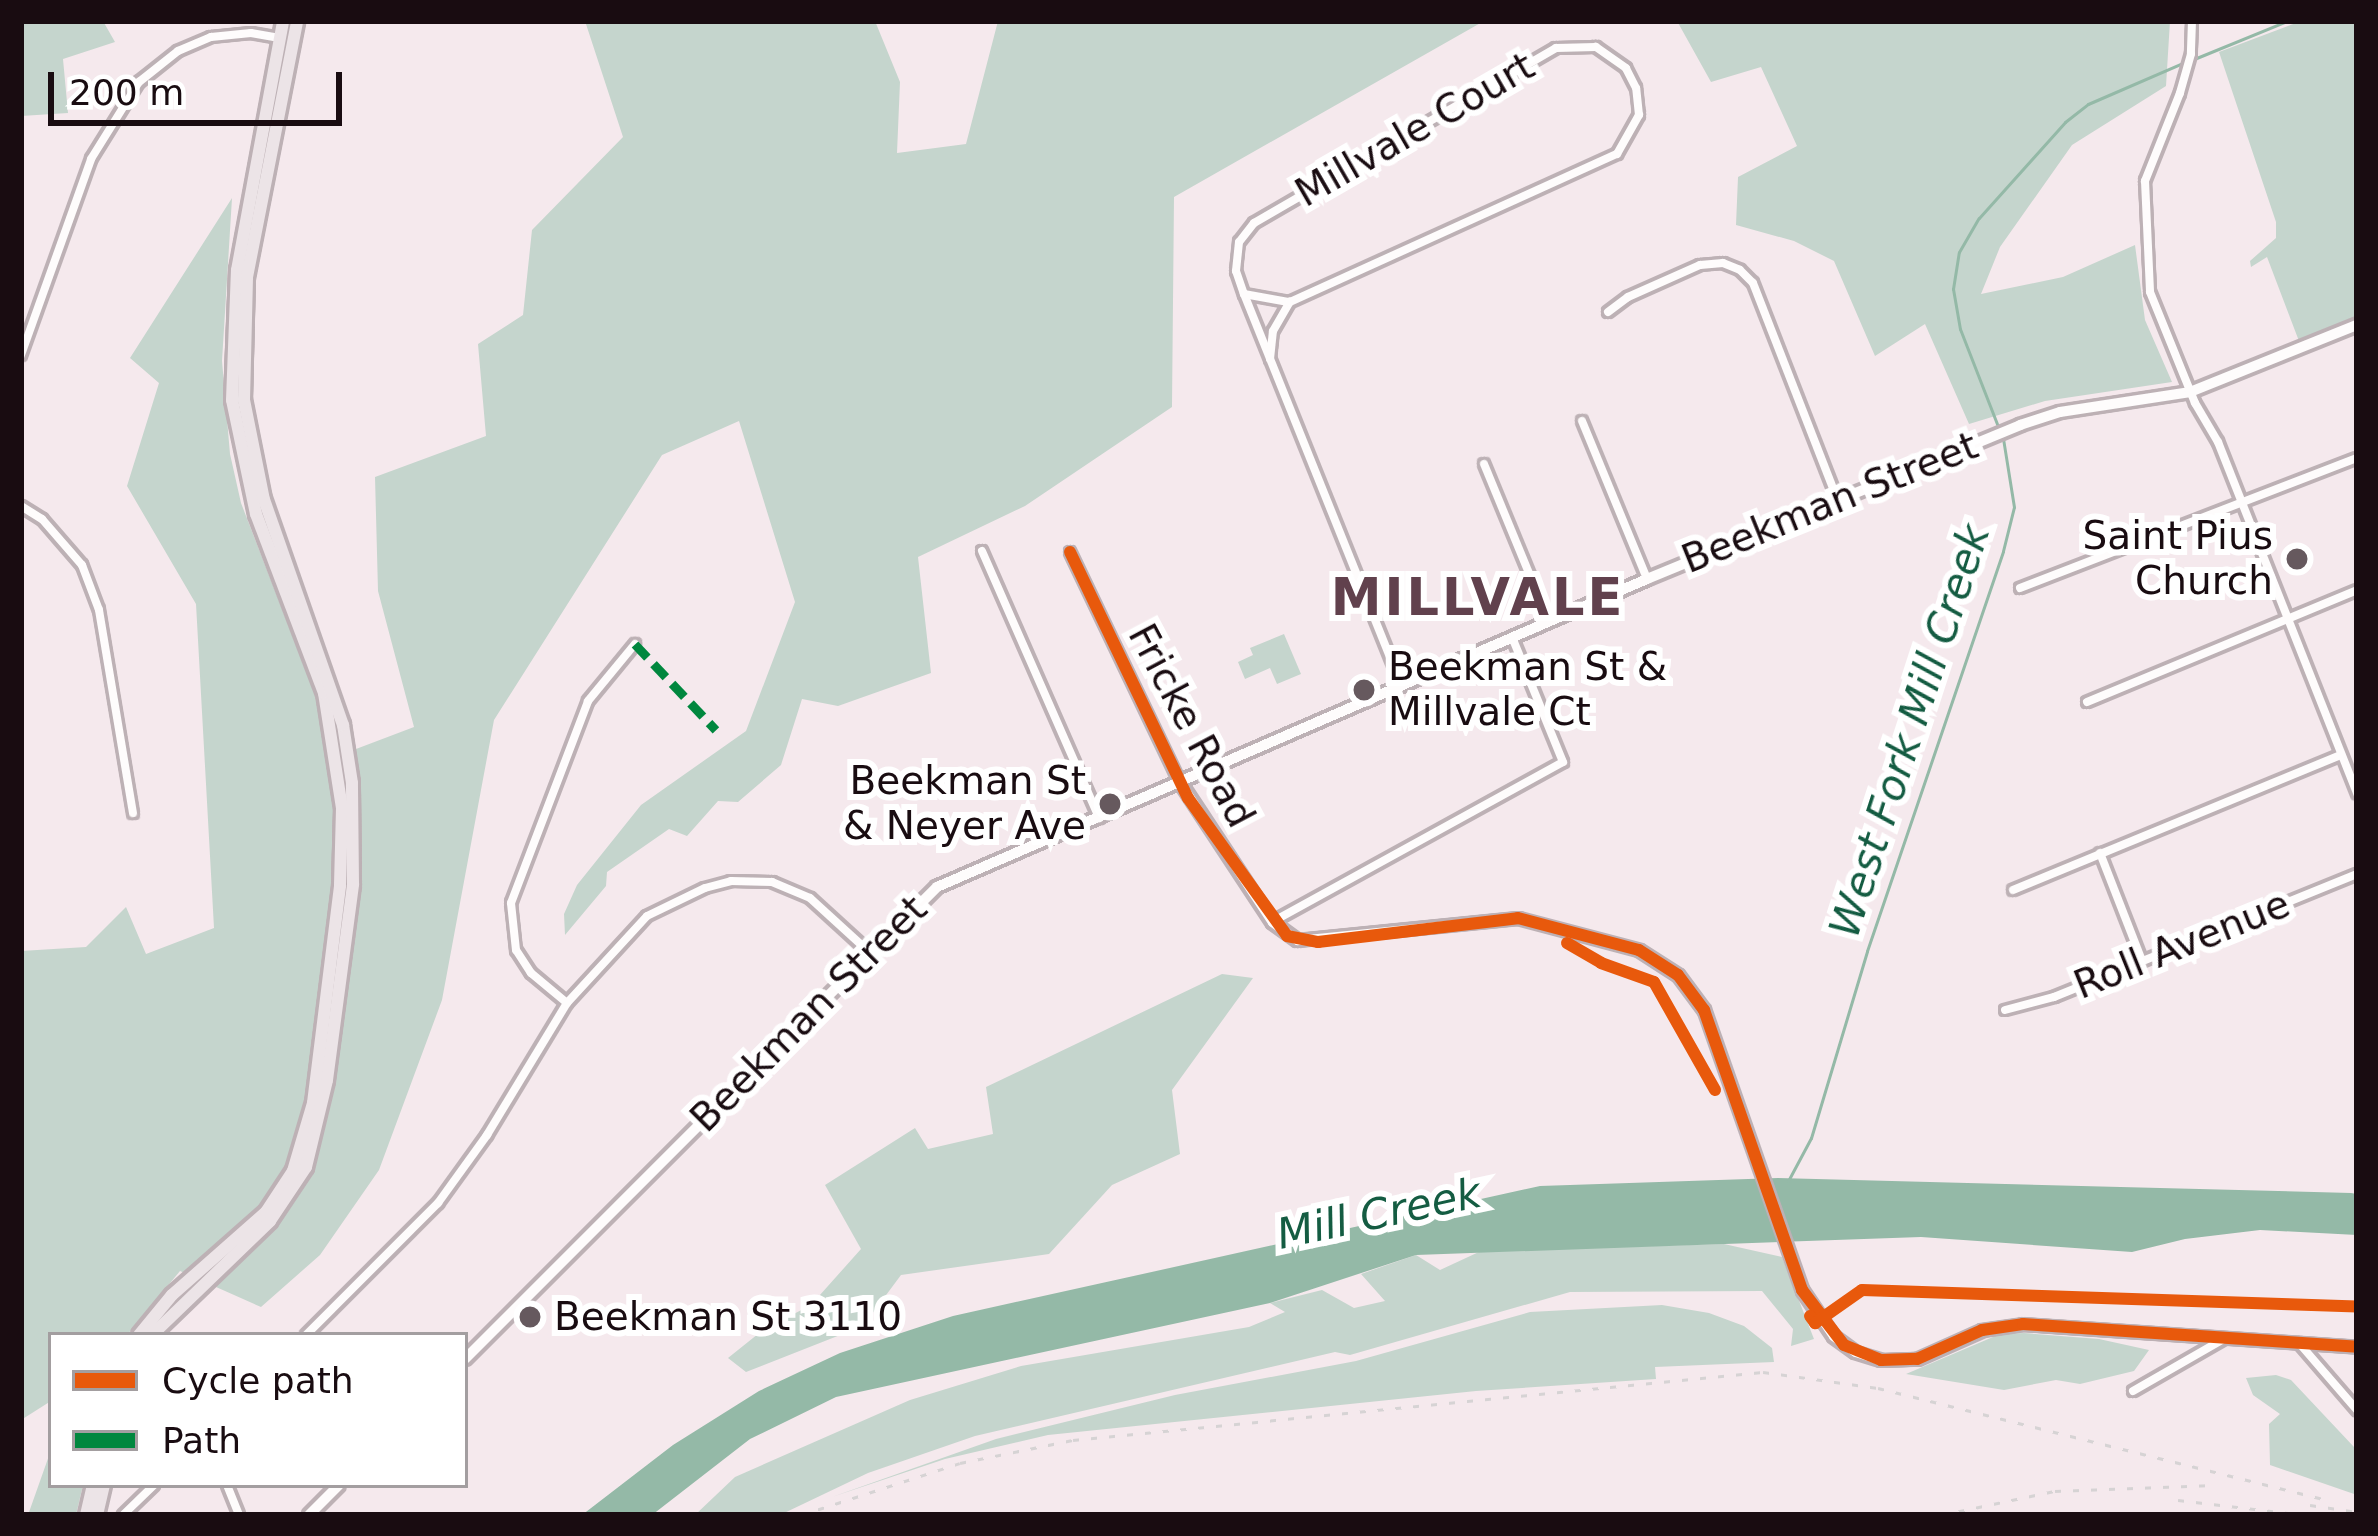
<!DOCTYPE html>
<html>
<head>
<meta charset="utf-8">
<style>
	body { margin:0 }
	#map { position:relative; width:2378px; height:1536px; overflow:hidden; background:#f5e9ed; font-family:"DejaVu Sans",sans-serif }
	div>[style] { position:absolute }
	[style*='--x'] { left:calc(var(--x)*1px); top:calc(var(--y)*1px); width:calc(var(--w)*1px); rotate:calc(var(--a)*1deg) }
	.green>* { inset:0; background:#c5d5cd }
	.water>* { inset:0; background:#94b9a7 }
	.stream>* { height:3px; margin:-1.5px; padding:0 1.5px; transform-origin:1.5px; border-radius:1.5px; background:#94b9a7 }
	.roads { filter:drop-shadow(3px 0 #bdb1b5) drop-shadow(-3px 0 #bdb1b5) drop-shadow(0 3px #bdb1b5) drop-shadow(0 -3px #bdb1b5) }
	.minor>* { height:8px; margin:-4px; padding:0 4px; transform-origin:4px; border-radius:4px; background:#fefcfc }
	.tertiary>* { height:9px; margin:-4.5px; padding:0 4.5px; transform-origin:4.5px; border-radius:4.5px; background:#fefcfc }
	.secondary>* { height:10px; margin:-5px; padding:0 5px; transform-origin:5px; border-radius:5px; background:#fefcfc }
	.primary>* { height:12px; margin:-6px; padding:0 6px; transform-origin:6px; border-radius:6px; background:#ece4e7 }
	.rail>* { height:3px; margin-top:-1.5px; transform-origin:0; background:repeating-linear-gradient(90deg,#d6d3d4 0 6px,transparent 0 18px) }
	.quiet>* { height:9px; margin-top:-4.5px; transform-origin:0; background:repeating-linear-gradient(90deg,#00873e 0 18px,transparent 0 27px) }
	.cycleway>* { height:12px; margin:-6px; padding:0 6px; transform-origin:6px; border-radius:6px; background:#e8590c }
	.dots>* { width:33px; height:33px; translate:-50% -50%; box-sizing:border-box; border:6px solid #fff; border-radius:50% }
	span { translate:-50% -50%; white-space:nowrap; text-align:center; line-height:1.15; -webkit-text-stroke:12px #fff; paint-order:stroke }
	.street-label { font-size:39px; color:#190c11 }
	.poi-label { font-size:39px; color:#190c11 }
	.right { translate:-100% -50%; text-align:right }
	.left { translate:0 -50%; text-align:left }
	.water-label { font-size:42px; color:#145c42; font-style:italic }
	.district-label { font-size:51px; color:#61414d; font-weight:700; letter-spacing:3px }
	.frame { position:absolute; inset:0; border:24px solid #190c11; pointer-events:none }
	.legend { position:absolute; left:48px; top:1332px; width:420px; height:156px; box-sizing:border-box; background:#fff; border:3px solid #a39ea0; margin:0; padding:15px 21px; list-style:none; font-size:36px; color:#190c11 }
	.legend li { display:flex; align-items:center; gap:24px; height:60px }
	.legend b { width:60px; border:3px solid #a39ea0 }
	.scale { position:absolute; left:48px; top:72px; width:294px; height:54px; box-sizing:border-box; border:6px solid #190c11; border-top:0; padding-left:15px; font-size:36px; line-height:42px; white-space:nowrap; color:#190c11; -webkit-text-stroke:9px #fff; paint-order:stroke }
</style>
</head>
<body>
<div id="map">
	<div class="green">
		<div style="clip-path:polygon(21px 21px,103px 21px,115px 42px,63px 59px,68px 113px,21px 116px)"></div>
		<div style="clip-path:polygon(585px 21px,875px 21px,900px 82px,897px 153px,966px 144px,998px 21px,1484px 21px,1174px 197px,1172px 407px,1025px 506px,918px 557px,931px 673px,838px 706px,802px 699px,781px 765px,738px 802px,718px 801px,687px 836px,669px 829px,607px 872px,606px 886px,565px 935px,564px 914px,577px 885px,641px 805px,746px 731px,795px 602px,739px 421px,662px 455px,494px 720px,442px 1000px,379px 1170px,320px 1255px,261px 1307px,180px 1271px,127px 1335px,51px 1335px,51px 1401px,21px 1420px,21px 951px,86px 947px,126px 907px,146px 954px,214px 928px,196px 604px,127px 486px,159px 383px,130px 358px,232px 198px,222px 361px,230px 454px,241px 503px,315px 694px,327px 760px,414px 727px,378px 591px,375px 477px,486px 436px,478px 344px,523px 315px,532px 230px,623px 137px)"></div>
		<div style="clip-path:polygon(1677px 21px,2170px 21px,2166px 86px,2072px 145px,2000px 247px,1981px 294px,2063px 277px,2135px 245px,2145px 320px,2172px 382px,2045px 401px,1969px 424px,1925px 324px,1875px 356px,1834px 261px,1794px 241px,1736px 225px,1738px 177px,1797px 146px,1761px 67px,1711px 82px)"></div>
		<div style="clip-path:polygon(2301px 21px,2357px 21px,2357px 325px,2302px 349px,2267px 257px,2251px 267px,2250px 261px,2276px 238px,2276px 222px,2219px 52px)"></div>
		<div style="clip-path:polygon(1284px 634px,1301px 674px,1277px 684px,1270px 668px,1245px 679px,1238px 662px,1253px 655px,1250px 648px)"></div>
		<div style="clip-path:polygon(1222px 974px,1253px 978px,1172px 1090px,1180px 1154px,1112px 1185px,1049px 1254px,901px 1275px,863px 1326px,746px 1372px,728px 1358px,763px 1330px,811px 1305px,861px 1249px,825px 1185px,915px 1128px,928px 1149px,993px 1134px,986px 1087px)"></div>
		<div style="clip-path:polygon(1724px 1244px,1782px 1257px,1814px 1339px,1791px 1346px,1793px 1329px,1762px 1291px,1570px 1292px,1350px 1355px,1335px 1352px,975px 1436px,868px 1473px,780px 1515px,695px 1515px,735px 1477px,910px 1400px,1021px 1366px,1249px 1327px,1285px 1312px,1270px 1303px,1322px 1290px,1354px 1308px,1385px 1301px,1361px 1274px,1416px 1255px,1440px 1270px,1481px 1251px)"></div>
		<div style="clip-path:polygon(1662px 1305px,1709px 1313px,1744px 1326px,1772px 1348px,1774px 1362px,1655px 1367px,1656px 1379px,1476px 1391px,1048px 1435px,945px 1459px,832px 1497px,996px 1439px,1175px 1395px,1356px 1361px,1530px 1312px)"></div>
		<div style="clip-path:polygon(2024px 1333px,2099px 1339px,2149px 1350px,2134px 1371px,2080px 1384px,2056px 1380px,2004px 1390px,1906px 1374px,2000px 1334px)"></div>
		<div style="clip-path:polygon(2276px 1375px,2291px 1380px,2354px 1447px,2357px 1495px,2270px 1465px,2269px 1424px,2280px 1414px,2253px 1395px,2246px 1378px)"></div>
		<div style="clip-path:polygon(51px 1450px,51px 1485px,83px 1485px,76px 1515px,28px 1515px)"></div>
	</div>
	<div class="water">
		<div style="clip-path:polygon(1778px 1178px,2351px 1193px,2357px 1194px,2357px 1235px,2260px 1230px,2185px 1239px,2132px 1252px,1921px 1237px,1416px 1255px,1270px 1303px,836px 1397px,750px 1439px,652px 1515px,582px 1515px,673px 1445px,759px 1391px,840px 1353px,953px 1316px,1540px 1186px)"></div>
	</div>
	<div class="stream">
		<div style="--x:2194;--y:59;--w:100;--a:-22.2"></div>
		<div style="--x:1999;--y:429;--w:107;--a:-111.3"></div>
		<div style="--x:1960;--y:329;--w:41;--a:-99.9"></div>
		<div style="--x:1953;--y:289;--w:37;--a:-81"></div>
		<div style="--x:1959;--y:252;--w:39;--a:-60"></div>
		<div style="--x:1979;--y:218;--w:129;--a:-48.1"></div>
		<div style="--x:2065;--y:122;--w:29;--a:-38"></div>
		<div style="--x:2088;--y:104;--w:106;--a:-23.4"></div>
		<div style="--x:1788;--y:1181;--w:49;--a:-61.9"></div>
		<div style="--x:1811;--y:1138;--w:195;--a:-73.3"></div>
		<div style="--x:1867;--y:951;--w:422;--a:-71.2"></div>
		<div style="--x:2003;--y:551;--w:45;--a:-76"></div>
		<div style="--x:2014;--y:507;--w:70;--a:-99.1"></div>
	</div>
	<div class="roads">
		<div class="minor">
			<div style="--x:2192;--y:21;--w:33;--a:92"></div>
			<div style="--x:2191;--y:54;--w:41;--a:105.8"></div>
			<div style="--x:2180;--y:93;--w:95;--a:111.7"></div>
			<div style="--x:2145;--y:181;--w:111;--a:87.4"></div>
			<div style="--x:2150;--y:292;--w:120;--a:67.9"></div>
			<div style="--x:2195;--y:403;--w:45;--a:59.5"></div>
			<div style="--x:2218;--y:442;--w:378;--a:68.4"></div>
			<div style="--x:1244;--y:294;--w:45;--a:10.3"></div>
			<div style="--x:1608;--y:312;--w:25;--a:-37"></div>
			<div style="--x:1628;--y:297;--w:79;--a:-24"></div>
			<div style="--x:1700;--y:265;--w:23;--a:-5"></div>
			<div style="--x:1723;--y:263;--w:18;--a:22"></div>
			<div style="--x:1740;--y:270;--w:18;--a:45"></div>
			<div style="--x:1753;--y:283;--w:231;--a:68.7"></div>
			<div style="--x:21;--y:355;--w:208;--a:-70.3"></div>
			<div style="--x:91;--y:159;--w:91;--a:-58.1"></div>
			<div style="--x:139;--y:82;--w:50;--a:-38.5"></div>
			<div style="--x:178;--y:51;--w:36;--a:-23"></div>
			<div style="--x:211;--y:37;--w:40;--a:-5.7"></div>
			<div style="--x:251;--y:33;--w:29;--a:10"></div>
			<div style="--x:1270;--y:359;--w:28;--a:-84"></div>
			<div style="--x:1273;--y:331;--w:34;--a:-60"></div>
			<div style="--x:1290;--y:302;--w:359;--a:-24.4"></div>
			<div style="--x:1617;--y:154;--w:45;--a:-60.6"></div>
			<div style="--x:1639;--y:115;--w:27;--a:-96"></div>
			<div style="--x:1636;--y:88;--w:22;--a:-117"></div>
			<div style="--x:1626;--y:68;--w:37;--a:-145"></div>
			<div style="--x:1596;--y:47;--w:40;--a:178.6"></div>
			<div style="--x:1556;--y:48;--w:349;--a:149.9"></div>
			<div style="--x:1254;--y:223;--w:24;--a:128"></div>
			<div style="--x:1239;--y:242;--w:29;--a:96"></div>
			<div style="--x:1236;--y:271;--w:24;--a:71"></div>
			<div style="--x:1244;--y:294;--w:421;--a:68.1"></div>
			<div style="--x:1582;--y:421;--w:171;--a:67.6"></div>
			<div style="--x:1484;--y:464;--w:171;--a:67.6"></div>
			<div style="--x:21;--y:506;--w:25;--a:32"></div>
			<div style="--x:42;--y:519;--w:61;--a:49"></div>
			<div style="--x:82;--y:565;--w:48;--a:69.3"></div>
			<div style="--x:99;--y:610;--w:206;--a:80.5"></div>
			<div style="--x:982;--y:551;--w:292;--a:66.3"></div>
			<div style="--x:1070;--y:552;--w:256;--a:64.5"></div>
			<div style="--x:2020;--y:588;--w:361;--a:-21.1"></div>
			<div style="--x:2087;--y:702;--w:292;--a:-22.5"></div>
			<div style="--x:2100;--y:853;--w:116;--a:68.7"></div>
			<div style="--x:2013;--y:890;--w:355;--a:-22.4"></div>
			<div style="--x:1272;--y:922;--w:332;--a:-28.8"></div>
			<div style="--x:1563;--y:762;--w:135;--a:-112.2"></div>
			<div style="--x:567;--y:1003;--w:47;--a:-140.2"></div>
			<div style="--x:531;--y:973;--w:27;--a:-123"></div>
			<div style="--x:516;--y:950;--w:47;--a:-96.1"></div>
			<div style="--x:511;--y:903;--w:216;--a:-69.1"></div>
			<div style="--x:588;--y:701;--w:74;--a:-50.5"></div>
			<div style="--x:2005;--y:1010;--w:51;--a:-14.9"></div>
			<div style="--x:2054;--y:997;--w:327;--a:-22.1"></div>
			<div style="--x:306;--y:1335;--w:187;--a:-45"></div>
			<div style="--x:438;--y:1203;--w:84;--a:-54.2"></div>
			<div style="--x:487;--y:1135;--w:154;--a:-58.8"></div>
			<div style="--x:567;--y:1003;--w:118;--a:-47.4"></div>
			<div style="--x:647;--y:916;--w:64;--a:-25.8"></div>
			<div style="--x:705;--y:888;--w:27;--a:-15"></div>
			<div style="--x:731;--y:881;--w:41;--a:1.4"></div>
			<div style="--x:772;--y:882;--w:41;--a:22.8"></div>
			<div style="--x:810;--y:898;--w:79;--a:42.4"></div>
			<div style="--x:2299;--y:1343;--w:89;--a:49.1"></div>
			<div style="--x:2133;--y:1391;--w:106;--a:-29.9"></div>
			<div style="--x:227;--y:1485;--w:32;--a:68"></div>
			<div style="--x:123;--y:1515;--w:43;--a:-44.1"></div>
		</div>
		<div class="tertiary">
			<div style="--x:1181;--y:784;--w:165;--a:56.6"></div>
			<div style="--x:1272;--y:922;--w:31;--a:36"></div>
			<div style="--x:1297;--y:940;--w:222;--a:-5.7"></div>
			<div style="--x:1518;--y:918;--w:125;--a:14.8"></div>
			<div style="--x:1639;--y:950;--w:46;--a:32.7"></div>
			<div style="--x:1678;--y:975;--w:44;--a:53.4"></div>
			<div style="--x:1704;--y:1010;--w:297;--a:70.7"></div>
			<div style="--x:1802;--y:1290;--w:55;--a:56"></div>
			<div style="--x:1833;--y:1336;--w:27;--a:36"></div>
			<div style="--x:1855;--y:1352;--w:27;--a:17"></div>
			<div style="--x:1881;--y:1360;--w:36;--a:-2"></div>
			<div style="--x:1917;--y:1359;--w:71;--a:-24"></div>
			<div style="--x:1982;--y:1330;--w:41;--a:-8.3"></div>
			<div style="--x:2023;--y:1324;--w:335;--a:3.9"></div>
		</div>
		<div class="secondary">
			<div style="--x:465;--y:1359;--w:668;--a:-45"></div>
			<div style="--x:937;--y:887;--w:774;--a:-23.45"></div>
			<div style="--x:1647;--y:579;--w:404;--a:-22.4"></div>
			<div style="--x:2020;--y:425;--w:42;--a:-18"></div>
			<div style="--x:2060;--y:412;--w:132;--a:-8.7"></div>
			<div style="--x:2190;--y:392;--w:180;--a:-21.9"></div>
			<div style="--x:309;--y:1515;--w:42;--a:-45"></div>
		</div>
		<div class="primary">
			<div style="--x:139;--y:1335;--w:52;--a:-50.5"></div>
			<div style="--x:172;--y:1295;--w:125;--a:-41.4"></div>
			<div style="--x:266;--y:1212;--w:49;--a:-56.6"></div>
			<div style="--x:293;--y:1171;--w:71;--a:-73.6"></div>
			<div style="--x:313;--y:1103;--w:220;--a:-82.9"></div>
			<div style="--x:340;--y:885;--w:77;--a:-88.5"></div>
			<div style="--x:342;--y:808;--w:116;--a:-98.9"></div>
			<div style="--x:324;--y:693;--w:191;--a:-110.8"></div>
			<div style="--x:256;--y:514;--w:116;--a:-101.9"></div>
			<div style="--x:232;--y:400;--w:130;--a:-87.8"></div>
			<div style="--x:237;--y:270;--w:253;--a:-79.5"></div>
			<div style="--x:152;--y:1335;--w:164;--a:-44"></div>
			<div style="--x:270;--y:1221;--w:65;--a:-56.3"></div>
			<div style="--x:306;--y:1167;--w:89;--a:-76.4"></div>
			<div style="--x:327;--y:1080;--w:198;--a:-82.4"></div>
			<div style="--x:353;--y:884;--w:101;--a:-90.6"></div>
			<div style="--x:352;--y:783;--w:59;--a:-98.8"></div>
			<div style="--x:343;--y:725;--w:238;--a:-109.3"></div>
			<div style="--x:264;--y:500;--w:102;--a:-101.3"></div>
			<div style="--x:244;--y:400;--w:123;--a:-88.6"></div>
			<div style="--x:247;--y:277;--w:261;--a:-78.9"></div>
			<div style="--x:86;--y:1515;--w:31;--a:-77"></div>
			<div style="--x:97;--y:1515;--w:31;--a:-77"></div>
		</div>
	</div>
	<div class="rail">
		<div style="--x:2178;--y:1500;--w:128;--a:6.7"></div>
		<div style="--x:2310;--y:1505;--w:48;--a:8.5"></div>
		<div style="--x:801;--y:1515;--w:167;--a:-18.1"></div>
		<div style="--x:960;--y:1463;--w:115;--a:-11.5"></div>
		<div style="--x:1073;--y:1440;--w:693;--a:-5.63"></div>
		<div style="--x:1763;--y:1372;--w:116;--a:7.9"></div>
		<div style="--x:1878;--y:1388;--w:464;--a:14"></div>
		<div style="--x:1941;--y:1515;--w:116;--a:-11.9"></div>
		<div style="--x:2055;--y:1491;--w:153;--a:-2.2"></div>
	</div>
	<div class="quiet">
		<div style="--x:635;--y:644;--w:118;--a:46.7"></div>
	</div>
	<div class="cycleway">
		<div style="--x:1070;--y:552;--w:273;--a:64.4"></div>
		<div style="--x:1188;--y:798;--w:170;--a:54.3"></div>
		<div style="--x:1287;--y:936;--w:32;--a:11"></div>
		<div style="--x:1318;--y:942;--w:201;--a:-6.8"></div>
		<div style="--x:1518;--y:918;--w:125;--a:14.8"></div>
		<div style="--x:1639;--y:950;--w:46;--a:32.7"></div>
		<div style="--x:1678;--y:975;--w:44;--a:53.4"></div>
		<div style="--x:1704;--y:1010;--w:297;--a:70.7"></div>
		<div style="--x:1802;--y:1290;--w:69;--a:52.6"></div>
		<div style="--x:1844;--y:1345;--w:40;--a:22"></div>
		<div style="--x:1881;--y:1360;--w:36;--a:-2"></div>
		<div style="--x:1917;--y:1359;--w:71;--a:-24"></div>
		<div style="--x:1982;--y:1330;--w:41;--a:-8.3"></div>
		<div style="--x:2023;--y:1324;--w:335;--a:3.9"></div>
		<div style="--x:1567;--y:943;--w:39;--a:30"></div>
		<div style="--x:1601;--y:963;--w:56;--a:19.7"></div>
		<div style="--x:1654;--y:982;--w:124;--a:60.5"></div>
		<div style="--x:1810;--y:1316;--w:9;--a:54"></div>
		<div style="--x:1815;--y:1323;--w:57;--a:-35.1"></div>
		<div style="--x:1862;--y:1290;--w:495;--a:1.9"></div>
	</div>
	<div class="dots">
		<div style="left:2297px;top:559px;background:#66595e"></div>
		<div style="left:1364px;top:690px;background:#66595e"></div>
		<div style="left:1110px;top:804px;background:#66595e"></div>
		<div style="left:530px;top:1317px;background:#66595e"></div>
	</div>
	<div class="street-label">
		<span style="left:1415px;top:130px;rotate:-30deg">Millvale Court</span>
		<span style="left:1830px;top:503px;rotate:-22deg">Beekman Street</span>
		<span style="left:1191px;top:726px;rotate:62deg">Fricke Road</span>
		<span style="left:2182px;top:945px;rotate:-22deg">Roll Avenue</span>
		<span style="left:809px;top:1014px;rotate:-45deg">Beekman Street</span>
	</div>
	<div class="poi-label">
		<span class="right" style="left:2273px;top:559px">Saint Pius<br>Church</span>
		<span class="left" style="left:1388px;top:690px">Beekman St &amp;<br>Millvale Ct</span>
		<span class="right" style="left:1086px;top:804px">Beekman St<br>&amp; Neyer Ave</span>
		<span class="left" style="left:554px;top:1317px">Beekman St 3110</span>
	</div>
	<div class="water-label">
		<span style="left:1910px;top:731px;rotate:-72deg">West Fork Mill Creek</span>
		<span style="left:1379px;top:1214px;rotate:-12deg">Mill Creek</span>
	</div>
	<div class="district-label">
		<span style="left:1478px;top:598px">MILLVALE</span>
	</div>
	<div class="frame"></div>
	<ul class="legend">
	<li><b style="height:15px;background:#e8590c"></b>Cycle path</li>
	<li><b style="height:15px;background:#00873e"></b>Path</li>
	</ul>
	<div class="scale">200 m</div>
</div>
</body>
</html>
